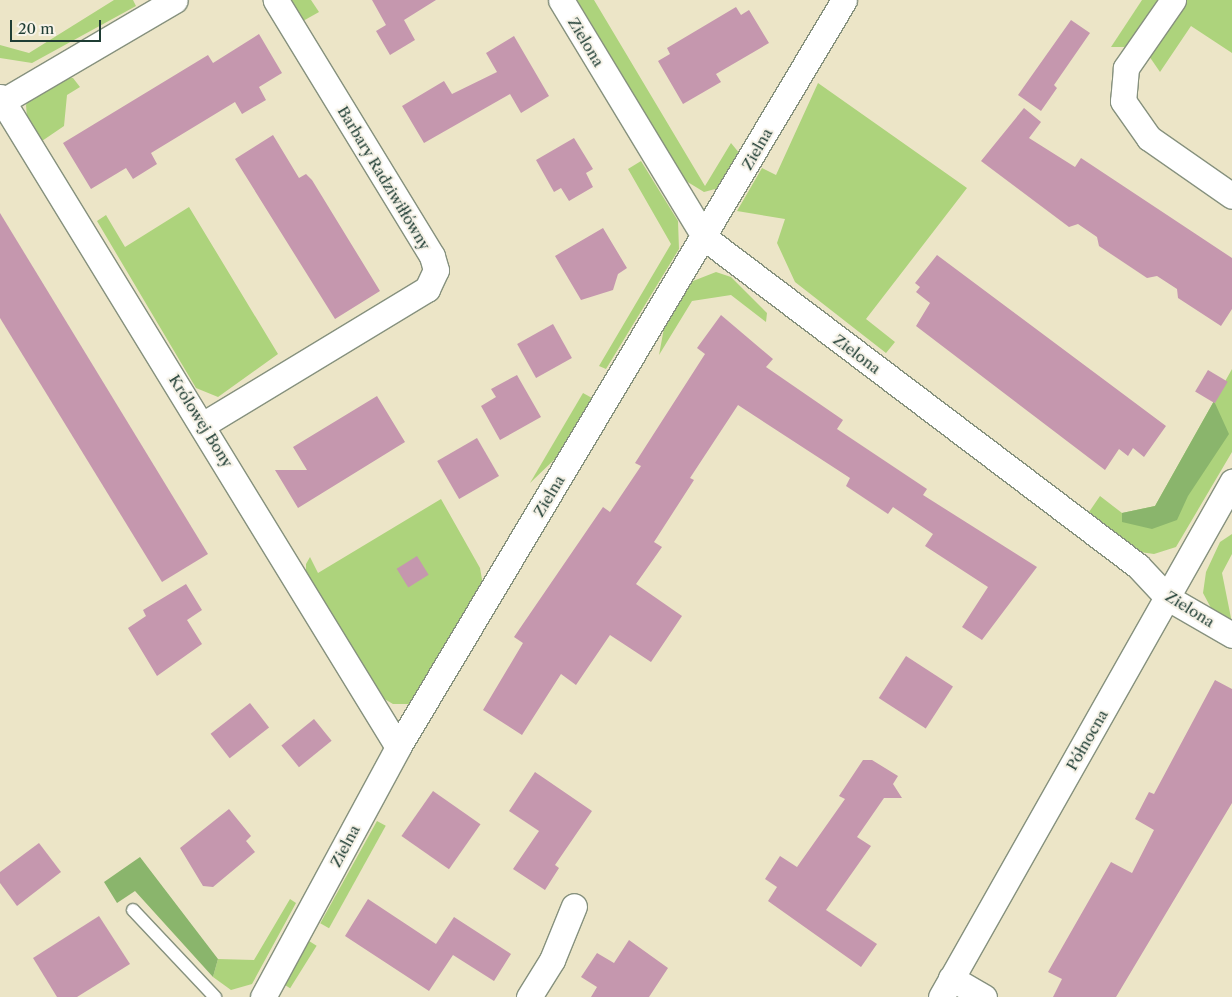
<!DOCTYPE html>
<html>
<head>
<meta charset="utf-8">
<style>
	body { margin:0 }
	#map { position:relative; width:1232px; height:997px; overflow:hidden; background:#ece5c7; font-family:"Libre Caslon Text",serif }
	div>[style] { position:absolute }
	[style*='--x'] { left:calc(var(--x)*1px); top:calc(var(--y)*1px); width:calc(var(--w)*1px); rotate:calc(var(--a)*1deg) }
	.green>* { inset:0; background:#add37c; transform-origin:0 0 }
	.forest>* { inset:0; background:#8ab56c }
	.building>* { inset:0; background:#c597ae; transform-origin:0 0 }
	.roads { filter:drop-shadow(1px 0 #86917e) drop-shadow(-1px 0 #86917e) drop-shadow(0 1px #86917e) drop-shadow(0 -1px #86917e) }
	.service>* { height:12px; margin:-6px; padding:0 6px; transform-origin:6px; border-radius:6px; background:#fff }
	.minor>* { height:25px; margin:-12.5px; padding:0 12.5px; transform-origin:12.5px; border-radius:12.5px; background:#fff }
	span { translate:-50% -50%; white-space:nowrap; text-align:center; line-height:1.15; -webkit-text-stroke:4px #f7f3e8; paint-order:stroke }
	.street-label { font-size:15px; color:#1f3d34 }
	.scale { position:absolute; left:10px; top:20px; width:91px; height:22px; box-sizing:border-box; border:2px solid #1f3d34; border-top:0; padding-left:6px; font-size:15px; line-height:18px; white-space:nowrap; color:#1f3d34; -webkit-text-stroke:4px #f7f3e8; paint-order:stroke }
</style>
</head>
<body>
<div id="map">
	<div class="green">
		<div style="clip-path:polygon(114px 0,133px 0,136px 6px,32px 63px,0 58px,0 45px,29px 53px)"></div>
		<div style="clip-path:polygon(291px 0,311px 0,319px 12px,303px 21px)"></div>
		<div style="clip-path:polygon(577px 0,594px 0,705px 186px,731px 143px,740px 154px,719px 188px,704px 192px,686px 181px)"></div>
		<div style="clip-path:polygon(1142px 0,1162px 0,1130px 47px,1111px 47px)"></div>
		<div style="clip-path:polygon(1186px 0,1232px 0,1232px 53px,1191px 26px,1160px 72px,1149px 56px)"></div>
		<div style="clip-path:polygon(59px 76px,73px 78px,80px 87px,67px 95px,64px 126px,42px 141px,27px 118px,26px 105px,32px 93px)"></div>
		<div style="clip-path:polygon(818px 83px,967px 188px,866px 319px,895px 342px,886px 353px,795px 282px,777px 243px,785px 219px,737px 211px,762px 168px,776px 175px)"></div>
		<div style="clip-path:polygon(641px 161px,678px 221px,679px 249px,606px 369px,599px 366px,671px 244px,628px 169px)"></div>
		<div style="clip-path:polygon(189px 207px,278px 354px,218px 397px,196px 388px,97px 221px,106px 215px,125px 247px)"></div>
		<div style="clip-path:polygon(716px 272px,731px 277px,767px 313px,766px 322px,731px 295px,692px 301px,659px 355px,664px 328px,693px 281px)"></div>
		<div style="clip-path:polygon(1232px 369px,1232px 452px,1176px 547px,1154px 554px,1140px 552px,1089px 512px,1100px 496px,1122px 513px,1155px 506px)"></div>
		<div style="clip-path:polygon(583px 393px,592px 398px,557px 457px,530px 483px)"></div>
		<div style="clip-path:polygon(441px 499px,480px 568px,483px 585px,410px 704px,393px 704px,381px 697px,306px 572px,306px 564px,310px 557px,318px 573px)"></div>
		<div style="clip-path:polygon(1232px 534px,1232px 554px,1222px 573px,1232px 623px,1211px 608px,1203px 593px,1206px 572px,1220px 542px)"></div>
		<div style="left:377px;top:821px;width:10px;height:117px;rotate:29deg"></div>
		<div style="clip-path:polygon(290px 899px,296px 903px,252px 984px,231px 990px,213px 977px,218px 959px,254px 960px)"></div>
		<div style="left:309px;top:941px;width:9px;height:50px;rotate:32deg"></div>
	</div>
	<div class="forest">
		<div style="clip-path:polygon(1214px 401px,1229px 434px,1188px 496px,1177px 520px,1152px 529px,1122px 522px,1122px 513px,1155px 506px)"></div>
		<div style="clip-path:polygon(140px 857px,218px 959px,213px 977px,135px 891px,117px 903px,104px 882px)"></div>
	</div>
	<div class="building">
		<div style="clip-path:polygon(372px 0,436px 0,404px 20px,415px 40px,390px 55px,376px 31px,386px 25px)"></div>
		<div style="clip-path:polygon(736px 7px,741px 15px,749px 10px,769px 43px,716px 74px,721px 82px,683px 104px,658px 61px,670px 54px,667px 48px)"></div>
		<div style="clip-path:polygon(1071px 20px,1090px 33px,1054px 85px,1057px 88px,1041px 111px,1018px 95px)"></div>
		<div style="clip-path:polygon(259px 34px,282px 73px,259px 87px,266px 100px,242px 114px,235px 102px,151px 153px,157px 164px,133px 179px,126px 168px,91px 189px,63px 143px,208px 55px,213px 63px)"></div>
		<div style="clip-path:polygon(514px 36px,549px 96px,521px 113px,510px 94px,424px 143px,402px 106px,444px 81px,452px 94px,497px 72px,486px 53px)"></div>
		<div style="clip-path:polygon(1024px 108px,1041px 122px,1029px 138px,1075px 167px,1081px 158px,1232px 258px,1232px 309px,1221px 326px,1178px 298px,1177px 289px,1157px 276px,1147px 278px,1099px 246px,1097px 237px,1078px 224px,1069px 227px,981px 161px)"></div>
		<div style="clip-path:polygon(273px 135px,299px 178px,306px 174px,312px 180px,380px 291px,335px 319px,235px 159px)"></div>
		<div style="clip-path:polygon(574px 138px,593px 169px,586px 173px,593px 187px,569px 201px,561px 188px,554px 192px,536px 160px)"></div>
		<div style="clip-path:polygon(0 213px,208px 554px,162px 582px,0 318px)"></div>
		<div style="clip-path:polygon(603px 228px,627px 268px,618px 274px,613px 290px,581px 300px,555px 256px)"></div>
		<div style="clip-path:polygon(937px 255px,1166px 426px,1144px 457px,1133px 448px,1128px 456px,1119px 449px,1105px 470px,916px 326px,930px 303px,916px 292px,920px 287px,915px 283px)"></div>
		<div style="clip-path:polygon(721px 315px,773px 359px,766px 367px,843px 420px,837px 429px,927px 489px,923px 495px,1037px 567px,982px 640px,962px 627px,988px 587px,925px 546px,933px 534px,893px 507px,888px 514px,846px 486px,850px 478px,738px 405px,690px 478px,694px 480px,654px 542px,662px 547px,636px 584px,682px 616px,651px 662px,610px 635px,576px 685px,561px 674px,522px 735px,483px 710px,523px 643px,514px 637px,603px 507px,610px 512px,641px 466px,635px 463px,705px 354px,697px 348px)"></div>
		<div style="left:553px;top:324px;width:39px;height:41px;rotate:61deg"></div>
		<div style="left:1208px;top:370px;width:23px;height:25px;rotate:31deg"></div>
		<div style="clip-path:polygon(517px 375px,541px 417px,500px 440px,481px 406px,496px 397px,491px 389px)"></div>
		<div style="clip-path:polygon(377px 396px,405px 442px,298px 508px,275px 470px,307px 470px,293px 447px)"></div>
		<div style="left:477px;top:438px;width:44px;height:46px;rotate:60deg"></div>
		<div style="left:417px;top:556px;width:22px;height:24px;rotate:58deg"></div>
		<div style="clip-path:polygon(186px 584px,202px 610px,187px 620px,202px 644px,157px 676px,128px 628px,146px 616px,143px 610px)"></div>
		<div style="left:906px;top:656px;width:56px;height:50px;rotate:33deg"></div>
		<div style="clip-path:polygon(1215px 680px,1232px 689px,1232px 803px,1116px 997px,1053px 997px,1062px 979px,1048px 972px,1111px 862px,1132px 873px,1154px 830px,1135px 819px,1149px 792px,1154px 794px)"></div>
		<div style="left:250px;top:703px;width:31px;height:50px;rotate:52deg"></div>
		<div style="left:314px;top:719px;width:28px;height:42px;rotate:51deg"></div>
		<div style="clip-path:polygon(863px 760px,872px 760px,898px 776px,893px 784px,902px 798px,884px 798px,857px 837px,871px 846px,826px 910px,877px 944px,861px 967px,768px 901px,777px 887px,765px 879px,780px 856px,797px 867px,845px 799px,839px 796px)"></div>
		<div style="clip-path:polygon(535px 772px,592px 811px,555px 865px,559px 868px,545px 890px,513px 869px,539px 831px,509px 811px)"></div>
		<div style="left:433px;top:791px;width:58px;height:55px;rotate:35deg"></div>
		<div style="clip-path:polygon(229px 809px,251px 836px,246px 841px,255px 852px,213px 887px,203px 886px,180px 848px)"></div>
		<div style="clip-path:polygon(39px 843px,61px 872px,17px 906px,0 883px,0 872px)"></div>
		<div style="clip-path:polygon(368px 899px,436px 944px,454px 917px,511px 954px,494px 981px,453px 955px,429px 991px,345px 936px)"></div>
		<div style="clip-path:polygon(99px 916px,130px 964px,77px 997px,57px 997px,33px 958px)"></div>
		<div style="clip-path:polygon(629px 940px,668px 968px,649px 997px,591px 997px,597px 987px,581px 977px,597px 953px,614px 963px)"></div>
	</div>
	<div class="roads">
		<div class="service">
			<div style="--x:133;--y:910;--w:120;--a:46.7"></div>
		</div>
		<div class="minor">
			<div style="--x:561;--y:0;--w:278;--a:58.8"></div>
			<div style="--x:705;--y:238;--w:543;--a:37.14"></div>
			<div style="--x:1138;--y:566;--w:44;--a:46.8"></div>
			<div style="--x:1168;--y:598;--w:74;--a:30"></div>
			<div style="--x:1173;--y:0;--w:83;--a:124.7"></div>
			<div style="--x:1126;--y:68;--w:33;--a:95"></div>
			<div style="--x:1123;--y:101;--w:45;--a:54.9"></div>
			<div style="--x:1149;--y:138;--w:101;--a:34.9"></div>
			<div style="--x:0;--y:97;--w:762;--a:58.52"></div>
			<div style="--x:3;--y:101;--w:199;--a:-30.4"></div>
			<div style="--x:204;--y:424;--w:261;--a:-31.2"></div>
			<div style="--x:427;--y:289;--w:21;--a:-65"></div>
			<div style="--x:436;--y:270;--w:15;--a:-106"></div>
			<div style="--x:432;--y:256;--w:300;--a:-121.4"></div>
			<div style="--x:951;--y:978;--w:38;--a:30"></div>
			<div style="--x:263;--y:997;--w:284;--a:-61.6"></div>
			<div style="--x:398;--y:747;--w:870;--a:-59.16"></div>
			<div style="--x:529;--y:997;--w:44;--a:-58.1"></div>
			<div style="--x:552;--y:960;--w:58;--a:-67.8"></div>
			<div style="--x:941;--y:997;--w:592;--a:-60.53"></div>
		</div>
	</div>
	<div class="street-label">
		<span style="left:586px;top:42px;rotate:59deg">Zielona</span>
		<span style="left:757px;top:149px;rotate:-60deg">Zielna</span>
		<span style="left:384px;top:178px;rotate:59deg">Barbary Radziwiłłówny</span>
		<span style="left:857px;top:354px;rotate:37deg">Zielona</span>
		<span style="left:201px;top:421px;rotate:58deg">Królowej Bony</span>
		<span style="left:549px;top:496px;rotate:-59deg">Zielna</span>
		<span style="left:1190px;top:609px;rotate:32deg">Zielona</span>
		<span style="left:1087px;top:740px;rotate:-60deg">Północna</span>
		<span style="left:345px;top:846px;rotate:-62deg">Zielna</span>
	</div>
	<div class="scale">20 m</div>
</div>
</body>
</html>
